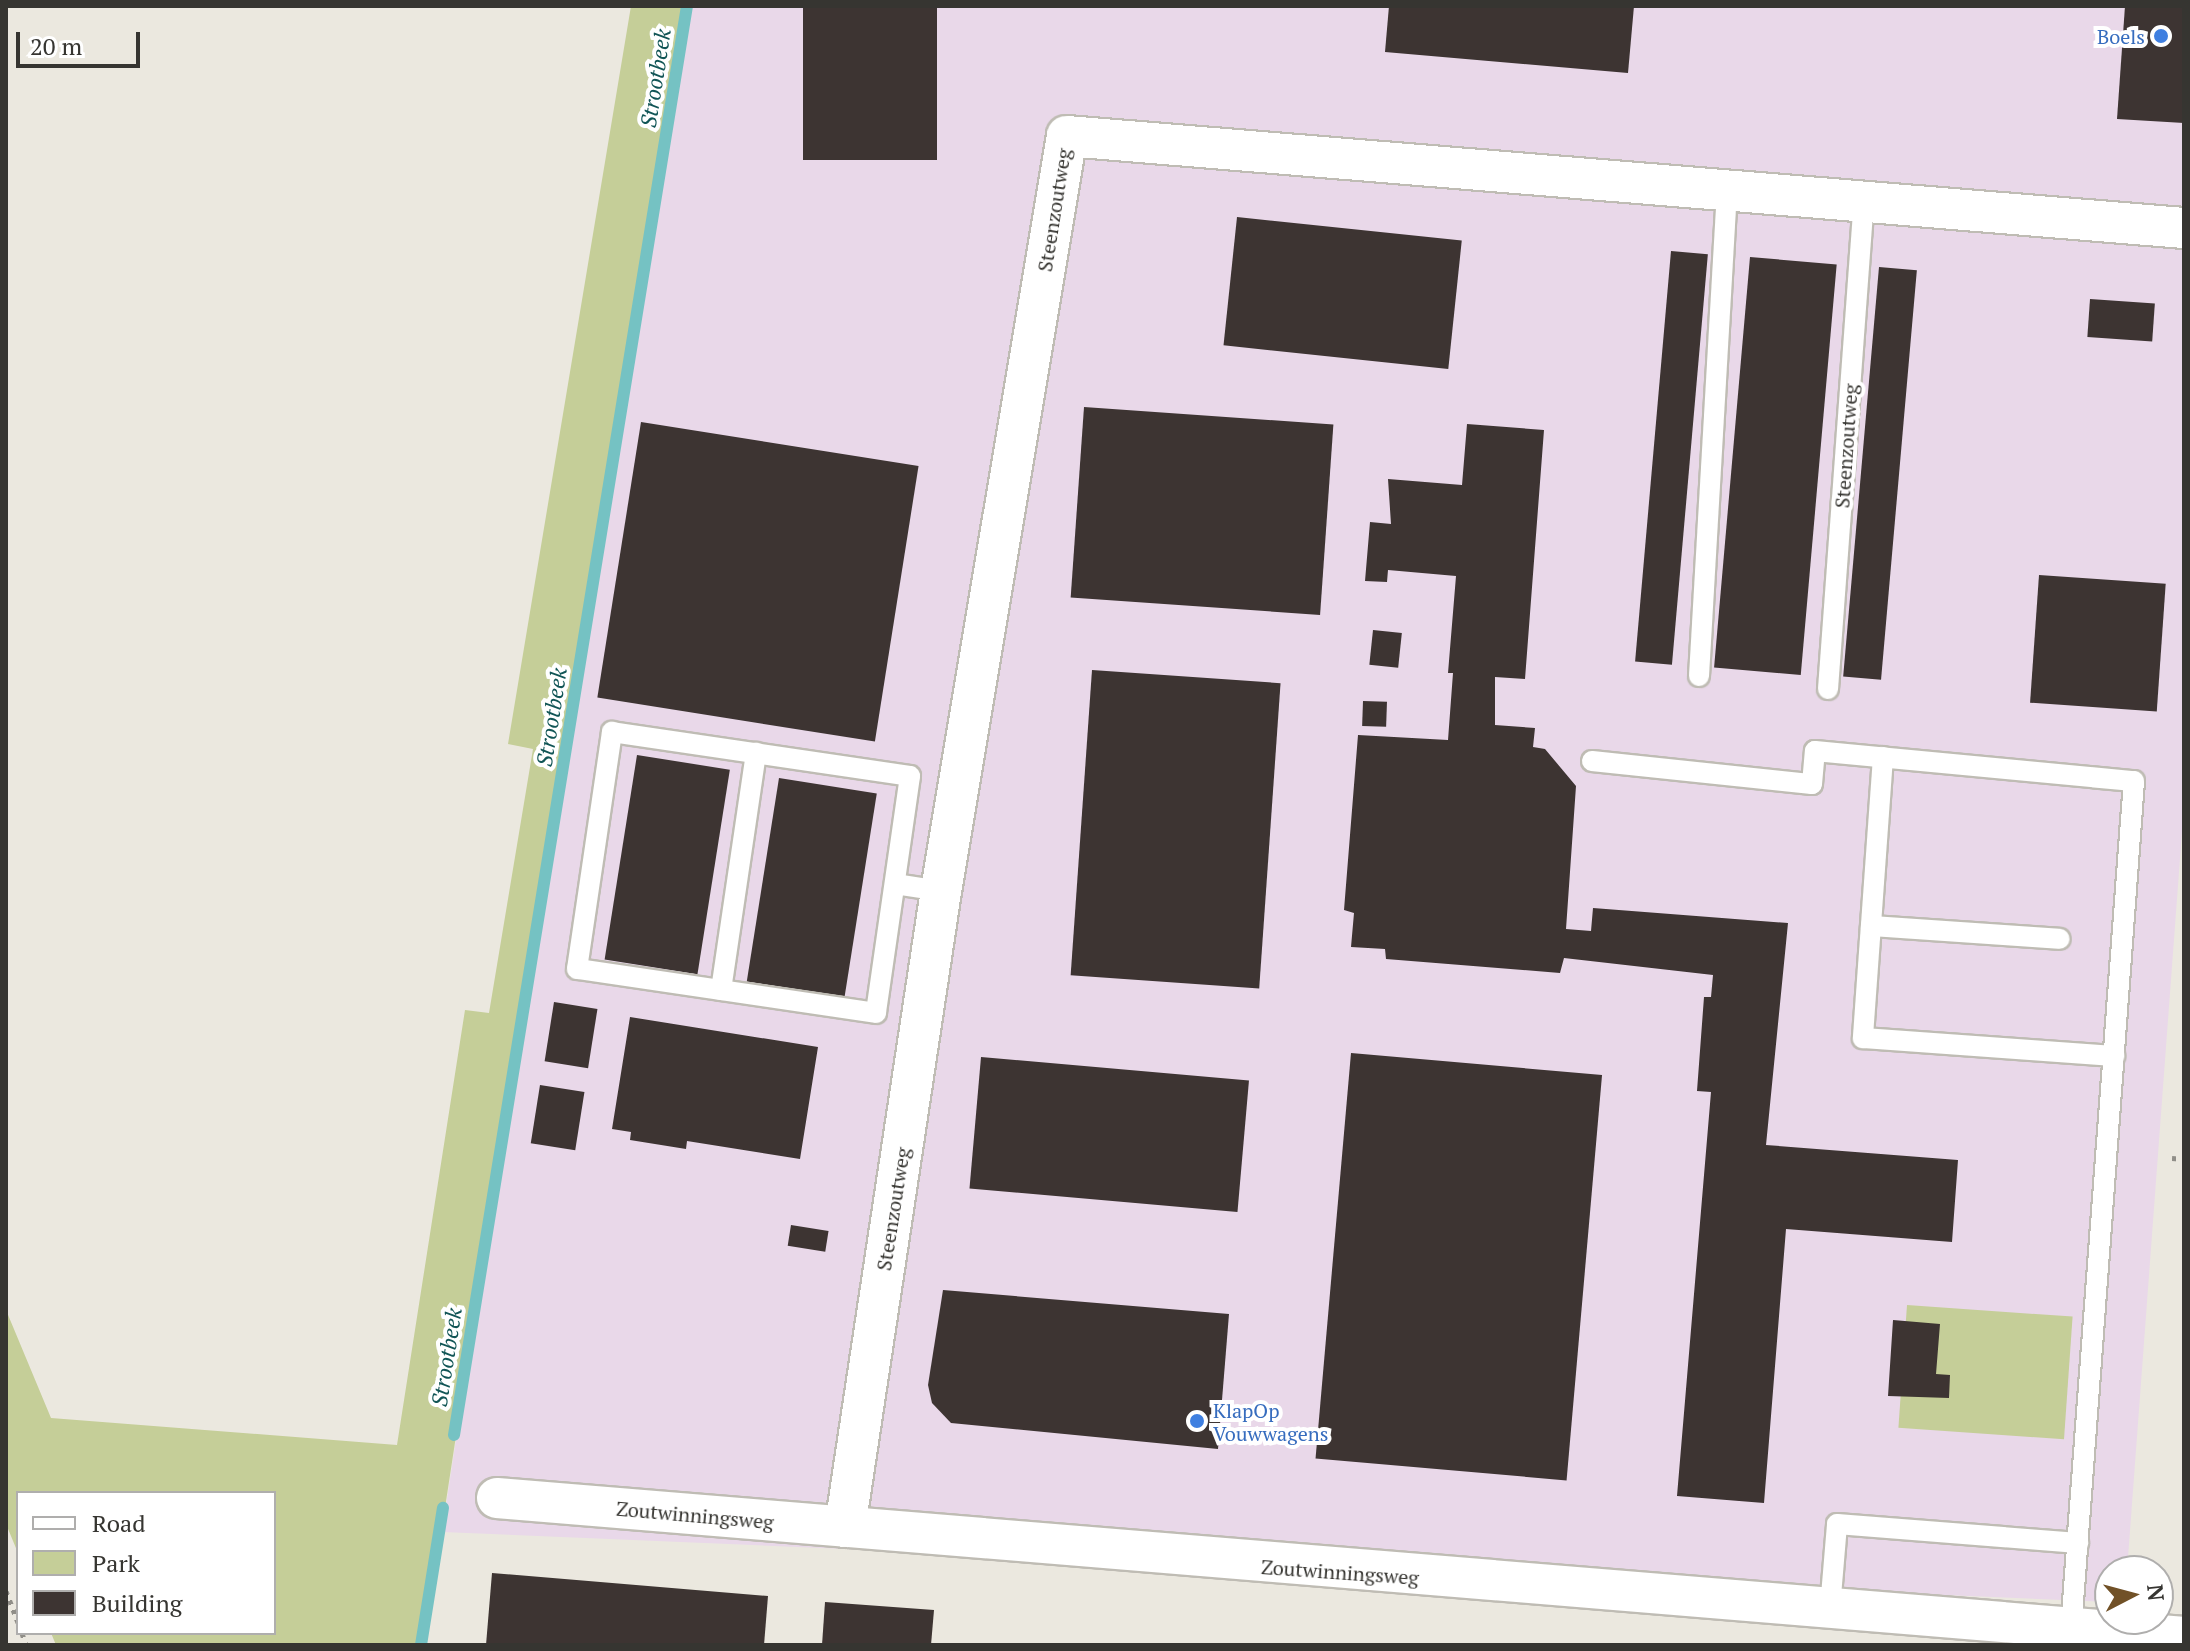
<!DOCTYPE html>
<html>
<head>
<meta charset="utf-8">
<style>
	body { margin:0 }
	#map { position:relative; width:2190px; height:1651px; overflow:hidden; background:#ebe8df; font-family:"PT Serif",serif }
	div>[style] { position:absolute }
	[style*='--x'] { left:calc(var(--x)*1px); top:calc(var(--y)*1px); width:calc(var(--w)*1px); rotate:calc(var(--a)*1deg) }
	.commercial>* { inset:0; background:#e9d8e9 }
	.green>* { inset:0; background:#c5ce98; transform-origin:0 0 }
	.stream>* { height:12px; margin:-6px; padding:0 6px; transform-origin:6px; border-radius:6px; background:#75c2c3 }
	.building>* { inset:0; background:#3d3432; transform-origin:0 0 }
	.path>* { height:5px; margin-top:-2.5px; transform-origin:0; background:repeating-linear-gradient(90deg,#908e88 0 4px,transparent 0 10px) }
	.roads { filter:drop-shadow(2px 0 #bfbcb4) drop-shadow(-2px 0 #bfbcb4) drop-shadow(0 2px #bfbcb4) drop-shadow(0 -2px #bfbcb4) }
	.lane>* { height:20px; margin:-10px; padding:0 10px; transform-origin:10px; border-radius:10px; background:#fff }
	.street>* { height:40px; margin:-20px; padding:0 20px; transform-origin:20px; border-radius:20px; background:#fff }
	.dots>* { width:22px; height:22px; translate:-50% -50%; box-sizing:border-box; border:4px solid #fff; border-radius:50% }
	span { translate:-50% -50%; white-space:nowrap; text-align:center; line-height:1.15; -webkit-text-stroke:8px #fff; paint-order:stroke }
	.shop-label { font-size:20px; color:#366cbe }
	.right { translate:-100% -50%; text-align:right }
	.left { translate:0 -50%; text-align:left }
	.street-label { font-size:20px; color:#363531 }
	.water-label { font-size:22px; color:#115556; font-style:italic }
	.frame { position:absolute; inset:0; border:8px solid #363531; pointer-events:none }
	.legend { position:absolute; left:16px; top:1491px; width:260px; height:144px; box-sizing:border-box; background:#fff; border:2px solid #afaead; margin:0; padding:10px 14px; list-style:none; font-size:24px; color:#363531 }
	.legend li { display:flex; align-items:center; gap:16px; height:40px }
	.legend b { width:40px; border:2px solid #afaead }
	.north { position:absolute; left:2094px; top:1555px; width:80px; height:80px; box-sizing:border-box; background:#fff; border:2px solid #afaead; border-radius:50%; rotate:84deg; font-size:22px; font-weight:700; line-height:32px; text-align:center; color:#363531 }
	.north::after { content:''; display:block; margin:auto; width:28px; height:36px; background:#715127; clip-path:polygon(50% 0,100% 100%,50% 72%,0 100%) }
	.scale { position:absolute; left:16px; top:32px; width:124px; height:36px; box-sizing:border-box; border:4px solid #363531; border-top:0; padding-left:10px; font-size:24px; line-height:28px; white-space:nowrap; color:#363531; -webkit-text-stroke:6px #fff; paint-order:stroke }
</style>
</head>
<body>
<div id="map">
	<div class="commercial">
		<div style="clip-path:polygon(687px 6px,2184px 6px,2184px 805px,2127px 1571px,2110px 1571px,2110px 1602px,442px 1532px,563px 737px)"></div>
	</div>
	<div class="green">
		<div style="clip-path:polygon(631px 6px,687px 6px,563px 737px,424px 1645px,56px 1645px,51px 1633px,274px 1633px,274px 1493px,18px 1493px,18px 1553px,6px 1524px,6px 1310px,51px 1418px,397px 1445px,465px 1010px,489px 1013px,533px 749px,508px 744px)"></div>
		<div style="left:1907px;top:1305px;width:166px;height:123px;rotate:4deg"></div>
	</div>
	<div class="stream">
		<div style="--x:454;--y:1435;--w:1448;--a:-80.74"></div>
		<div style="--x:421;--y:1645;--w:139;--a:-80.9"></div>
	</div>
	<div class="building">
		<div style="left:803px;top:6px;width:134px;height:154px"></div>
		<div style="clip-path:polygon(1389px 6px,1634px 6px,1628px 73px,1385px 52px)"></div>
		<div style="clip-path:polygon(2125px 6px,2184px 6px,2184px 123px,2117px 119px)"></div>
		<div style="left:1237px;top:217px;width:226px;height:129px;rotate:6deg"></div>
		<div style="left:1671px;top:251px;width:37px;height:412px;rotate:5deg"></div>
		<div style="left:1750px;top:257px;width:87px;height:412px;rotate:5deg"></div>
		<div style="left:1879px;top:267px;width:38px;height:411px;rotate:5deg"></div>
		<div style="left:2090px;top:299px;width:65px;height:38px;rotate:4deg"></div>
		<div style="left:1084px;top:407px;width:250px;height:191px;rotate:4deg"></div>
		<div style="left:641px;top:422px;width:281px;height:279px;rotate:9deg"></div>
		<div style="clip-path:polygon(1467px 424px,1544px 430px,1525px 679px,1495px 677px,1495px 725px,1535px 728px,1533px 747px,1545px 749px,1576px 786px,1566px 929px,1591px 931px,1593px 908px,1788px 923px,1766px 1145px,1958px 1160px,1952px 1242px,1786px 1229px,1764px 1503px,1677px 1496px,1711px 1092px,1697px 1091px,1704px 997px,1711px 997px,1713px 975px,1564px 958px,1560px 973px,1386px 959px,1385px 949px,1351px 947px,1354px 913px,1344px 910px,1358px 735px,1448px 740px,1453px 673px,1448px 673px,1456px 576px,1388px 570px,1387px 582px,1365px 581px,1370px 522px,1391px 524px,1388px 479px,1462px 485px)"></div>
		<div style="left:2039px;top:575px;width:127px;height:128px;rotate:4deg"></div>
		<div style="left:1373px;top:630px;width:29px;height:35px;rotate:6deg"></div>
		<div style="left:1092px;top:670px;width:189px;height:306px;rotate:4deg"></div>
		<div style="left:1363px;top:701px;width:24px;height:25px;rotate:2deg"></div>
		<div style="left:637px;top:755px;width:94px;height:207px;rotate:9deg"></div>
		<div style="left:779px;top:778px;width:99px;height:206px;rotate:9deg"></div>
		<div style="left:554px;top:1002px;width:44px;height:60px;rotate:9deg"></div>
		<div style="clip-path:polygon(630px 1017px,818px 1047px,800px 1159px,687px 1141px,686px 1149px,630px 1140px,631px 1132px,612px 1129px)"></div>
		<div style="left:1351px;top:1053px;width:252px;height:407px;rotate:5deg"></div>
		<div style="left:981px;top:1057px;width:269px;height:132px;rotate:5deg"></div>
		<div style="left:540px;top:1085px;width:45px;height:59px;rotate:9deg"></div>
		<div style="left:791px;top:1225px;width:38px;height:21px;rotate:9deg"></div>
		<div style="clip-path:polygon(943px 1290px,1229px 1314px,1218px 1449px,951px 1423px,932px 1403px,928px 1385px)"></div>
		<div style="clip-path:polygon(1893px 1320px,1940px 1324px,1936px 1374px,1950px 1375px,1949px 1398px,1888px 1396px)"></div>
		<div style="clip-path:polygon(492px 1573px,768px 1596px,764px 1645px,486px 1645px)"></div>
		<div style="clip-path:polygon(825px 1602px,934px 1610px,931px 1645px,822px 1645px)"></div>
	</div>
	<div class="path">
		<div style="--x:2172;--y:1158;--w:12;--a:5"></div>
		<div style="--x:6;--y:1591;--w:34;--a:69"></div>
		<div style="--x:22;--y:1633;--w:13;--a:72"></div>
	</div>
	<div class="roads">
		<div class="lane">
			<div style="--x:1699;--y:676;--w:485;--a:-86.7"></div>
			<div style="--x:1828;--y:689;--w:486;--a:-85.8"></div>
			<div style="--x:612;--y:732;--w:301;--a:8.4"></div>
			<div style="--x:910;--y:776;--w:239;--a:98.2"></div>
			<div style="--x:876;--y:1013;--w:302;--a:-171.6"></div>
			<div style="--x:577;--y:969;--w:240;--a:-81.6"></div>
			<div style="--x:1883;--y:757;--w:282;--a:94.1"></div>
			<div style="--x:1863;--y:1038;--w:252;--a:4.1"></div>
			<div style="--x:1592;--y:761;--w:221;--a:6"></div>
			<div style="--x:1812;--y:784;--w:33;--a:-85"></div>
			<div style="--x:1815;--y:751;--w:320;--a:5.4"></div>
			<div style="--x:2134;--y:781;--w:849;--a:94.25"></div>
			<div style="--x:895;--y:884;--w:47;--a:8.7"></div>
			<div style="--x:1871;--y:926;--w:189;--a:3.9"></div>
			<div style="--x:721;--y:990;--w:240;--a:-81.6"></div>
			<div style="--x:1830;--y:1608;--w:84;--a:-85.2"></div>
			<div style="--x:1837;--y:1524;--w:242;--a:4.5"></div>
		</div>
		<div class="street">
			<div style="--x:497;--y:1498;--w:1693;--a:4.71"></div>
			<div style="--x:845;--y:1527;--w:643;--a:-81.42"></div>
			<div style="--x:941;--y:891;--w:765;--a:-80.53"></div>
			<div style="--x:1067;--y:136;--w:1121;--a:4.71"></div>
		</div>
	</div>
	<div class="dots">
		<div style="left:2161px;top:36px;background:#3f7fe0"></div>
		<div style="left:1197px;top:1421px;background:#3f7fe0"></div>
	</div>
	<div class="shop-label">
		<span class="right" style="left:2145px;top:36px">Boels</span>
		<span class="left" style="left:1213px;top:1422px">KlapOp<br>Vouwwagens</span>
	</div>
	<div class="street-label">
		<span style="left:1054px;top:210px;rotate:-81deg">Steenzoutweg</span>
		<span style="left:1846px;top:446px;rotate:-86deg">Steenzoutweg</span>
		<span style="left:893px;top:1209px;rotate:-81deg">Steenzoutweg</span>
		<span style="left:695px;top:1515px;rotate:5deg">Zoutwinningsweg</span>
		<span style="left:1340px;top:1572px;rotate:4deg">Zoutwinningsweg</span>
	</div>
	<div class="water-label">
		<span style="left:655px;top:78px;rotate:-81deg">Strootbeek</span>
		<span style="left:551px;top:717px;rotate:-81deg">Strootbeek</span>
		<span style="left:446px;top:1357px;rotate:-81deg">Strootbeek</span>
	</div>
	<div class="frame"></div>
	<ul class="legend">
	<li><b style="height:10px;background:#fff"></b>Road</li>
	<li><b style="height:22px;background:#c5ce98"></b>Park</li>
	<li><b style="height:22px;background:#3d3432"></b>Building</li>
	</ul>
	<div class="north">N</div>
	<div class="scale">20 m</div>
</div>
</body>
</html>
